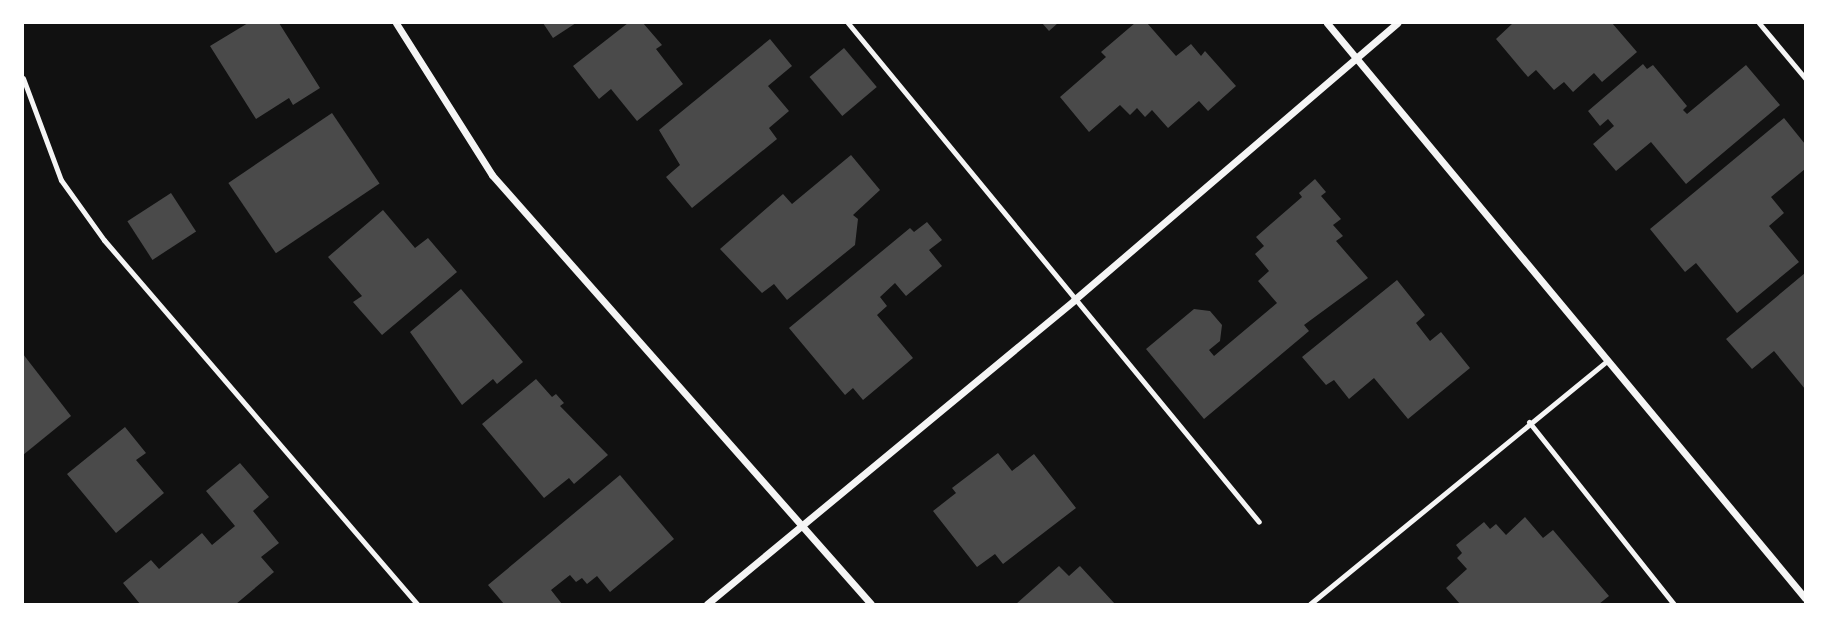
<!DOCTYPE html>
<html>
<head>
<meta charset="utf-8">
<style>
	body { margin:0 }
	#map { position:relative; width:1828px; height:627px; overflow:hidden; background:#111; font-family:"Noto Sans",sans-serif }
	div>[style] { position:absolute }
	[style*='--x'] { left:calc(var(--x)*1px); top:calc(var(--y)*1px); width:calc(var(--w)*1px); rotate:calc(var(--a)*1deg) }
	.building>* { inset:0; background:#4a4a4a; transform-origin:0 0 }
	.service>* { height:5px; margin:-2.5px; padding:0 2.5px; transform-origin:2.5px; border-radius:2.5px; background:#f5f5f5 }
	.minor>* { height:7px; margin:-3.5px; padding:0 3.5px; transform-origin:3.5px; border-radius:3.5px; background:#f5f5f5 }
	span { translate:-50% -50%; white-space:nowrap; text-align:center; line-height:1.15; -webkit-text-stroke:7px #fff; paint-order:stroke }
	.frame { position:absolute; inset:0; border:24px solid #fff; pointer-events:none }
</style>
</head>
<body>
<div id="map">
	<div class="building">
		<div style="clip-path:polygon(248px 23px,279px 23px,320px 88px,293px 105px,289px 98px,256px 119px,210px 46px)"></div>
		<div style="clip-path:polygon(543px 23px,576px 23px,553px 38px)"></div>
		<div style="clip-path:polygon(628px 23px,643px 23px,662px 45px,656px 49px,683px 84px,637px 121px,611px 89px,599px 99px,573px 66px)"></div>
		<div style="clip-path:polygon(1042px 23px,1058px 23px,1049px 31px)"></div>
		<div style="clip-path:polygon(1135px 23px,1147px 23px,1176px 56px,1191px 44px,1201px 56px,1205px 51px,1236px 86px,1208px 111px,1199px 101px,1168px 128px,1152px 110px,1145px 117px,1137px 108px,1130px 115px,1120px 105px,1089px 132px,1060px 97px,1106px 57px,1101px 52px)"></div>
		<div style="clip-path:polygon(1513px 23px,1612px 23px,1637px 52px,1602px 82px,1594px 73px,1573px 92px,1564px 82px,1554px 90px,1536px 70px,1528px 77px,1496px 39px)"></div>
		<div style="clip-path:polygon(770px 39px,792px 66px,768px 86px,789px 111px,769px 128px,777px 139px,692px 208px,666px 177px,680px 165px,659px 130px)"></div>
		<div style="left:844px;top:48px;width:51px;height:45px;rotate:50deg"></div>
		<div style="clip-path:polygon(1643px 64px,1647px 69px,1653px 65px,1687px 106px,1683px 110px,1687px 114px,1746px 65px,1780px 105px,1686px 184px,1651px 142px,1616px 171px,1593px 144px,1614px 126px,1608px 119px,1600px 126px,1588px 111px)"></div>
		<div style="left:332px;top:113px;width:85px;height:125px;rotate:56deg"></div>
		<div style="clip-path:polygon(1784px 118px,1805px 144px,1805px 169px,1771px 197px,1784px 213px,1769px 226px,1799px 262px,1737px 313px,1696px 263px,1685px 272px,1650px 229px)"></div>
		<div style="clip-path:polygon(851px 155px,880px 190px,853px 215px,858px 219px,855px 245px,787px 300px,774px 284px,762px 293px,720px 249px,783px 194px,792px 204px)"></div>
		<div style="clip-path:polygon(1315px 179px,1326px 192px,1321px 196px,1341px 219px,1333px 225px,1343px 236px,1336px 241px,1368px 278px,1304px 325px,1309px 331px,1204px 419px,1146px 349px,1194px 309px,1210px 311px,1222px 325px,1220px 341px,1209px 350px,1214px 356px,1277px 303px,1258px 281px,1269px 271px,1255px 254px,1264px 246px,1256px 237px,1302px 197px,1299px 193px)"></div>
		<div style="left:171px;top:193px;width:46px;height:52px;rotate:57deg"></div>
		<div style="clip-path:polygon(383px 210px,415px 248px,428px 238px,457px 272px,382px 335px,353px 302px,362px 296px,328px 257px)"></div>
		<div style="clip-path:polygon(927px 222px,942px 240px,929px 250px,942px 266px,906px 296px,895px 283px,880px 297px,887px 306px,877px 315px,913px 358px,863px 400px,853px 388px,845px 395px,789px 328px,910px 228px,914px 232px)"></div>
		<div style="clip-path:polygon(1805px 273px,1805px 389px,1774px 351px,1752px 369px,1726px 339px)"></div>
		<div style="clip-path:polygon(1397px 280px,1425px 315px,1416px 323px,1430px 341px,1441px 332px,1470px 368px,1408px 419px,1374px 378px,1349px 399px,1334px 380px,1326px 385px,1302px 357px)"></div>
		<div style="clip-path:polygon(461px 289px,523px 362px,497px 384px,493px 379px,462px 405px,410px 332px)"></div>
		<div style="clip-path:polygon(23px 354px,71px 416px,23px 455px)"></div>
		<div style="clip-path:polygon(536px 379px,552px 397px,556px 394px,564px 403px,560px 406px,608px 455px,574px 484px,569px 478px,544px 498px,482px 424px)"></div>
		<div style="clip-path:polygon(125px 427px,146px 453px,136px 460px,164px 493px,116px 533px,67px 474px)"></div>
		<div style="clip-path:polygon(998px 453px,1012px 471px,1034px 454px,1076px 508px,1003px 564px,995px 554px,977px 567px,933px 511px,956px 493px,952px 488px)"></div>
		<div style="clip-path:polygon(240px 463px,269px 497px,253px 511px,279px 543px,261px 557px,274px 572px,236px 604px,140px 604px,123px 583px,151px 560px,159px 569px,202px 533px,212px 545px,235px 526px,206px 491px)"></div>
		<div style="clip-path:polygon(620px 475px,674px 539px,610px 592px,597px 576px,587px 584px,582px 578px,576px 582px,570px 575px,551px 590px,562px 604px,504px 604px,488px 585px)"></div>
		<div style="clip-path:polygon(1525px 517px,1543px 538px,1553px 530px,1609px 596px,1599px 604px,1460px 604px,1446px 588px,1467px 569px,1457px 558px,1462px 553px,1456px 545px,1484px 522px,1490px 529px,1496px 524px,1506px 535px)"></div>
		<div style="clip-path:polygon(1059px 566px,1069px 576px,1080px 566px,1115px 604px,1016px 604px)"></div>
	</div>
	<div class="service">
		<div style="--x:848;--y:23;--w:646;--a:50.52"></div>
		<div style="--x:1759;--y:23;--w:72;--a:50.1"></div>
		<div style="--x:23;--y:78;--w:109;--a:69.6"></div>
		<div style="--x:61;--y:180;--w:74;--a:54.4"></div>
		<div style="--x:104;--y:240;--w:480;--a:49.3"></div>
		<div style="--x:1529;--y:422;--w:233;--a:51.5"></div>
		<div style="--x:1310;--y:604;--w:385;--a:-39.3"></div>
	</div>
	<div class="minor">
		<div style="--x:396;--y:23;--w:180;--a:57.7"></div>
		<div style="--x:492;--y:175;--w:572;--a:48.54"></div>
		<div style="--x:1327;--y:23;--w:748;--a:50.26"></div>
		<div style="--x:707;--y:604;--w:477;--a:-39.6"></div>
		<div style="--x:1074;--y:300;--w:426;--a:-40.6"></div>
	</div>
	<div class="frame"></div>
</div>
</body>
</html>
